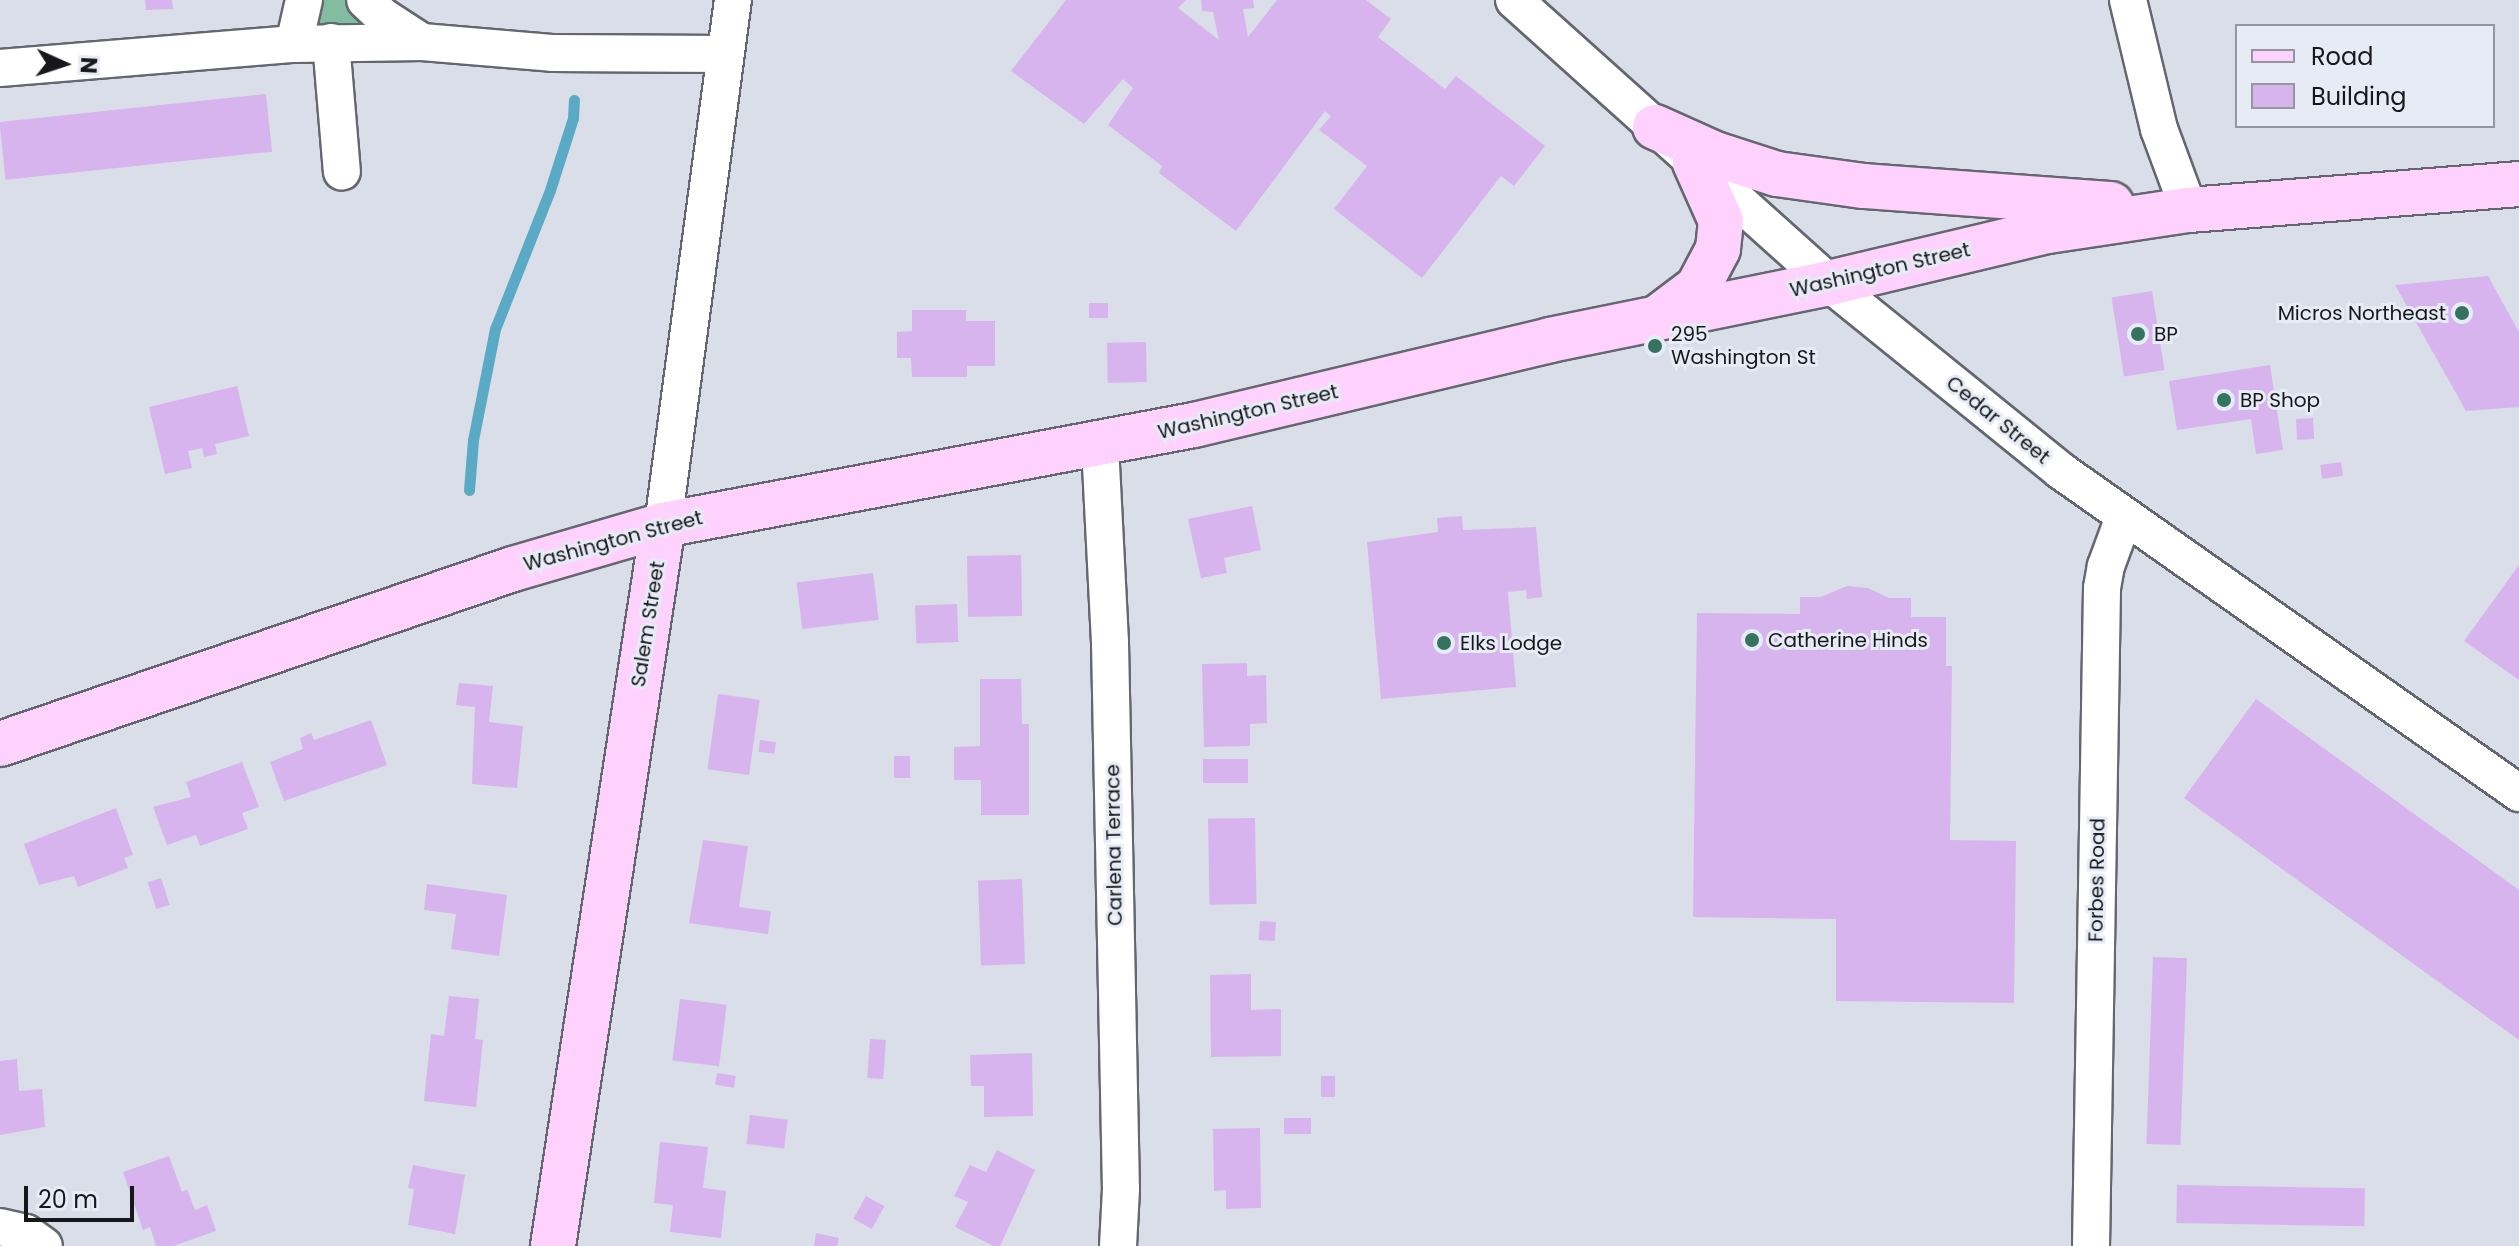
<!DOCTYPE html>
<html>
<head>
<meta charset="utf-8">
<style>
	body { margin:0 }
	#map { position:relative; width:2519px; height:1246px; overflow:hidden; background:#dadee8; font-family:Poppins,sans-serif }
	div>[style] { position:absolute }
	[style*='--x'] { left:calc(var(--x)*1px); top:calc(var(--y)*1px); width:calc(var(--w)*1px); rotate:calc(var(--a)*1deg) }
	.green>* { inset:0; background:#82bda1 }
	.stream>* { height:11px; margin:-5.5px; padding:0 5.5px; transform-origin:5.5px; border-radius:5.5px; background:#5aaac6 }
	.building>* { inset:0; background:#d7b4ed; transform-origin:0 0 }
	.roads { filter:drop-shadow(2px 0 #64676f) drop-shadow(-2px 0 #64676f) drop-shadow(0 2px #64676f) drop-shadow(0 -2px #64676f) }
	.minor>* { height:36px; margin:-18px; padding:0 18px; transform-origin:18px; border-radius:18px; background:#fff }
	.major>* { height:44px; margin:-22px; padding:0 22px; transform-origin:22px; border-radius:22px; background:#fed2fd }
	.dots>* { width:22px; height:22px; translate:-50% -50%; box-sizing:border-box; border:4px solid #e7ebf5; border-radius:50% }
	span { translate:-50% -50%; white-space:nowrap; text-align:center; line-height:1.15; -webkit-text-stroke:6px #e7ebf5; paint-order:stroke }
	.street-label { font-size:20px; color:#17181c }
	.poi-label { font-size:20px; color:#17181c }
	.right { translate:-100% -50%; text-align:right }
	.left { translate:0 -50%; text-align:left }
	.legend { position:absolute; left:2235px; top:24px; width:260px; height:104px; box-sizing:border-box; background:#e7ebf5; border:2px solid #94979e; margin:0; padding:10px 14px; list-style:none; font-size:24px; color:#17181c }
	.legend li { display:flex; align-items:center; gap:16px; height:40px }
	.legend b { width:40px; border:2px solid #94979e }
	.north { position:absolute; left:24px; top:24px; width:80px; height:80px; -webkit-text-stroke:6px #e7ebf5; paint-order:stroke; rotate:93deg; font-size:22px; font-weight:700; line-height:32px; text-align:center; color:#17181c }
	.north::after { content:''; display:block; margin:auto; width:28px; height:36px; background:#17181c; clip-path:polygon(50% 0,100% 100%,50% 72%,0 100%) }
	.scale { position:absolute; left:24px; top:1186px; width:110px; height:36px; box-sizing:border-box; border:4px solid #17181c; border-top:0; padding-left:10px; font-size:24px; line-height:28px; white-space:nowrap; color:#17181c; -webkit-text-stroke:6px #e7ebf5; paint-order:stroke }
</style>
</head>
<body>
<div id="map">
	<div class="green">
		<div style="clip-path:polygon(324px 0,350px 0,372px 26px,318px 26px)"></div>
	</div>
	<div class="stream">
		<div style="--x:469;--y:490;--w:50;--a:-85.4"></div>
		<div style="--x:473;--y:440;--w:113;--a:-78.8"></div>
		<div style="--x:495;--y:329;--w:149;--a:-68.4"></div>
		<div style="--x:550;--y:190;--w:76;--a:-72.3"></div>
		<div style="--x:573;--y:118;--w:18;--a:-87"></div>
	</div>
	<div class="building">
		<div style="clip-path:polygon(145px 0,172px 0,173px 9px,146px 10px)"></div>
		<div style="clip-path:polygon(1066px 0,1186px 0,1178px 8px,1219px 40px,1213px 12px,1202px 11px,1201px 0,1253px 0,1254px 8px,1243px 9px,1248px 37px,1277px 0,1366px 0,1391px 19px,1378px 37px,1445px 89px,1456px 76px,1545px 146px,1514px 186px,1501px 176px,1422px 278px,1334px 209px,1367px 166px,1319px 130px,1331px 116px,1325px 111px,1236px 231px,1159px 173px,1162px 166px,1108px 125px,1133px 88px,1123px 79px,1084px 124px,1011px 71px)"></div>
		<div style="left:266px;top:94px;width:58px;height:268px;rotate:84deg"></div>
		<div style="clip-path:polygon(2488px 276px,2519px 332px,2519px 407px,2466px 411px,2395px 285px)"></div>
		<div style="left:2152px;top:291px;width:80px;height:41px;rotate:81deg"></div>
		<div style="left:1089px;top:303px;width:19px;height:15px"></div>
		<div style="clip-path:polygon(912px 310px,966px 310px,966px 321px,995px 321px,995px 366px,967px 366px,967px 377px,912px 377px,911px 358px,897px 358px,897px 332px,912px 331px)"></div>
		<div style="left:1146px;top:342px;width:40px;height:39px;rotate:89deg"></div>
		<div style="clip-path:polygon(2270px 365px,2283px 450px,2256px 454px,2251px 419px,2177px 430px,2169px 381px)"></div>
		<div style="clip-path:polygon(237px 386px,249px 436px,215px 444px,217px 454px,204px 457px,202px 448px,188px 451px,192px 468px,165px 474px,149px 407px)"></div>
		<div style="left:2313px;top:418px;width:21px;height:17px;rotate:87deg"></div>
		<div style="left:2341px;top:462px;width:14px;height:21px;rotate:82deg"></div>
		<div style="clip-path:polygon(1252px 506px,1261px 550px,1224px 558px,1227px 573px,1201px 578px,1188px 519px)"></div>
		<div style="clip-path:polygon(1462px 516px,1463px 530px,1536px 527px,1542px 597px,1527px 599px,1526px 590px,1508px 592px,1516px 687px,1381px 699px,1367px 542px,1438px 532px,1437px 518px)"></div>
		<div style="left:1021px;top:555px;width:61px;height:54px;rotate:89deg"></div>
		<div style="clip-path:polygon(2519px 565px,2519px 680px,2464px 641px)"></div>
		<div style="left:873px;top:573px;width:47px;height:77px;rotate:83deg"></div>
		<div style="clip-path:polygon(1847px 586px,1868px 588px,1889px 598px,1911px 598px,1911px 617px,1946px 617px,1946px 666px,1952px 666px,1950px 840px,2016px 841px,2014px 1003px,1836px 1001px,1836px 919px,1693px 917px,1697px 613px,1800px 614px,1800px 597px,1821px 597px)"></div>
		<div style="left:957px;top:604px;width:38px;height:42px;rotate:88deg"></div>
		<div style="clip-path:polygon(1247px 663px,1247px 676px,1266px 675px,1267px 723px,1250px 724px,1250px 746px,1204px 747px,1202px 664px)"></div>
		<div style="clip-path:polygon(980px 679px,1021px 679px,1022px 724px,1029px 724px,1029px 815px,981px 815px,981px 780px,954px 780px,954px 747px,980px 746px)"></div>
		<div style="clip-path:polygon(459px 683px,493px 686px,489px 722px,523px 726px,517px 788px,472px 784px,475px 707px,456px 705px)"></div>
		<div style="left:718px;top:694px;width:42px;height:76px;rotate:8deg"></div>
		<div style="clip-path:polygon(2256px 699px,2519px 890px,2519px 1040px,2184px 798px)"></div>
		<div style="clip-path:polygon(371px 720px,387px 765px,284px 801px,270px 762px,303px 749px,300px 738px,311px 733px,314px 740px)"></div>
		<div style="left:760px;top:740px;width:16px;height:12px;rotate:7deg"></div>
		<div style="left:894px;top:756px;width:16px;height:22px"></div>
		<div style="left:1248px;top:759px;width:24px;height:45px;rotate:90deg"></div>
		<div style="clip-path:polygon(242px 762px,259px 807px,242px 813px,248px 829px,200px 846px,196px 835px,167px 845px,153px 807px,191px 797px,186px 782px)"></div>
		<div style="clip-path:polygon(116px 808px,133px 855px,124px 858px,128px 868px,78px 887px,74px 876px,39px 885px,24px 844px)"></div>
		<div style="left:1255px;top:818px;width:86px;height:47px;rotate:89deg"></div>
		<div style="clip-path:polygon(703px 840px,748px 846px,739px 907px,771px 911px,768px 934px,689px 923px)"></div>
		<div style="left:161px;top:878px;width:28px;height:14px;rotate:72deg"></div>
		<div style="left:1022px;top:879px;width:85px;height:44px;rotate:88deg"></div>
		<div style="clip-path:polygon(427px 884px,507px 895px,499px 956px,451px 949px,456px 914px,424px 910px)"></div>
		<div style="left:1260px;top:921px;width:16px;height:19px;rotate:4deg"></div>
		<div style="left:2153px;top:957px;width:34px;height:187px;rotate:2deg"></div>
		<div style="clip-path:polygon(1251px 974px,1251px 1010px,1281px 1009px,1281px 1056px,1211px 1057px,1210px 975px)"></div>
		<div style="clip-path:polygon(449px 996px,479px 999px,475px 1039px,483px 1040px,476px 1107px,424px 1101px,431px 1034px,444px 1036px)"></div>
		<div style="left:680px;top:999px;width:47px;height:62px;rotate:7deg"></div>
		<div style="left:870px;top:1039px;width:16px;height:39px;rotate:4deg"></div>
		<div style="clip-path:polygon(1032px 1053px,1033px 1116px,984px 1117px,984px 1086px,971px 1086px,970px 1055px)"></div>
		<div style="clip-path:polygon(17px 1059px,19px 1091px,42px 1089px,45px 1127px,0 1135px,0 1061px)"></div>
		<div style="left:717px;top:1073px;width:19px;height:12px;rotate:9deg"></div>
		<div style="left:1321px;top:1076px;width:14px;height:21px"></div>
		<div style="left:750px;top:1115px;width:38px;height:29px;rotate:7deg"></div>
		<div style="left:1311px;top:1118px;width:16px;height:27px;rotate:90deg"></div>
		<div style="clip-path:polygon(1260px 1128px,1261px 1208px,1226px 1209px,1226px 1190px,1214px 1191px,1213px 1129px)"></div>
		<div style="clip-path:polygon(660px 1142px,708px 1147px,703px 1188px,726px 1191px,721px 1238px,670px 1232px,673px 1205px,654px 1203px)"></div>
		<div style="clip-path:polygon(997px 1150px,1035px 1170px,1000px 1246px,994px 1246px,955px 1227px,968px 1202px,954px 1196px,970px 1165px,986px 1172px)"></div>
		<div style="clip-path:polygon(169px 1156px,182px 1192px,187px 1189px,195px 1210px,207px 1205px,216px 1231px,173px 1246px,156px 1246px,150px 1227px,143px 1230px,123px 1172px)"></div>
		<div style="clip-path:polygon(413px 1165px,465px 1175px,455px 1234px,408px 1225px,414px 1189px,408px 1188px)"></div>
		<div style="left:2177px;top:1185px;width:188px;height:38px;rotate:1deg"></div>
		<div style="left:866px;top:1196px;width:21px;height:26px;rotate:29deg"></div>
		<div style="clip-path:polygon(816px 1233px,839px 1238px,837px 1246px,814px 1246px)"></div>
	</div>
	<div class="roads">
		<div class="minor">
			<div style="--x:1514;--y:0;--w:423;--a:41.9"></div>
			<div style="--x:1829;--y:283;--w:299;--a:39"></div>
			<div style="--x:2061;--y:471;--w:560;--a:35.11"></div>
			<div style="--x:2128;--y:0;--w:133;--a:76.5"></div>
			<div style="--x:2159;--y:129;--w:86;--a:69.7"></div>
			<div style="--x:331;--y:42;--w:130;--a:85.2"></div>
			<div style="--x:422;--y:42;--w:130;--a:4.8"></div>
			<div style="--x:552;--y:53;--w:173;--a:0.3"></div>
			<div style="--x:294;--y:44;--w:45;--a:-77.2"></div>
			<div style="--x:0;--y:68;--w:295;--a:-4.7"></div>
			<div style="--x:294;--y:44;--w:128;--a:-0.9"></div>
			<div style="--x:422;--y:42;--w:48;--a:-147"></div>
			<div style="--x:382;--y:16;--w:23;--a:-137"></div>
			<div style="--x:1100;--y:445;--w:198;--a:87.1"></div>
			<div style="--x:1110;--y:643;--w:546;--a:88.85"></div>
			<div style="--x:1121;--y:1189;--w:57;--a:93"></div>
			<div style="--x:663;--y:525;--w:530;--a:-82.41"></div>
			<div style="--x:0;--y:1227;--w:27;--a:13"></div>
			<div style="--x:26;--y:1233;--w:22;--a:36"></div>
			<div style="--x:2091;--y:1246;--w:658;--a:-89.04"></div>
			<div style="--x:2102;--y:588;--w:22;--a:-80"></div>
			<div style="--x:2106;--y:566;--w:52;--a:-69.8"></div>
		</div>
		<div class="major">
			<div style="--x:1655;--y:127;--w:66;--a:24.2"></div>
			<div style="--x:1715;--y:154;--w:65;--a:17.9"></div>
			<div style="--x:1777;--y:174;--w:88;--a:7.9"></div>
			<div style="--x:1864;--y:186;--w:248;--a:4.2"></div>
			<div style="--x:1661;--y:315;--w:46;--a:-37.1"></div>
			<div style="--x:1698;--y:287;--w:43;--a:-62.2"></div>
			<div style="--x:1718;--y:249;--w:28;--a:-84"></div>
			<div style="--x:1721;--y:221;--w:64;--a:-114.1"></div>
			<div style="--x:0;--y:744;--w:542;--a:-18.84"></div>
			<div style="--x:513;--y:569;--w:156;--a:-16.3"></div>
			<div style="--x:663;--y:525;--w:540;--a:-10.67"></div>
			<div style="--x:1194;--y:425;--w:366;--a:-13.4"></div>
			<div style="--x:1550;--y:340;--w:285;--a:-11.5"></div>
			<div style="--x:1829;--y:283;--w:225;--a:-13.4"></div>
			<div style="--x:2048;--y:231;--w:143;--a:-8.5"></div>
			<div style="--x:2189;--y:210;--w:331;--a:-4.5"></div>
			<div style="--x:553;--y:1246;--w:729;--a:-81.33"></div>
		</div>
	</div>
	<div class="dots">
		<div style="left:2462px;top:313px;background:#357360"></div>
		<div style="left:2138px;top:334px;background:#357360"></div>
		<div style="left:1655px;top:346px;background:#357360"></div>
		<div style="left:2224px;top:400px;background:#357360"></div>
		<div style="left:1752px;top:640px;background:#357360"></div>
		<div style="left:1444px;top:643px;background:#357360"></div>
	</div>
	<div class="street-label">
		<span style="left:1880px;top:270px;rotate:-13deg">Washington Street</span>
		<span style="left:1248px;top:412px;rotate:-13deg">Washington Street</span>
		<span style="left:1998px;top:420px;rotate:39deg">Cedar Street</span>
		<span style="left:613px;top:541px;rotate:-15deg">Washington Street</span>
		<span style="left:648px;top:624px;rotate:-81deg">Salem Street</span>
		<span style="left:1114px;top:845px;rotate:-91deg">Carlena Terrace</span>
		<span style="left:2097px;top:880px;rotate:-89deg">Forbes Road</span>
	</div>
	<div class="poi-label">
		<span class="right" style="left:2446px;top:313px">Micros Northeast</span>
		<span class="left" style="left:1671px;top:346px">295<br>Washington St</span>
		<span class="left" style="left:2154px;top:334px">BP</span>
		<span class="left" style="left:2240px;top:400px">BP Shop</span>
		<span class="left" style="left:1768px;top:640px">Catherine Hinds</span>
		<span class="left" style="left:1460px;top:643px">Elks Lodge</span>
	</div>
	<ul class="legend">
	<li><b style="height:10px;background:#fed2fd"></b>Road</li>
	<li><b style="height:22px;background:#d7b4ed"></b>Building</li>
	</ul>
	<div class="north">N</div>
	<div class="scale">20 m</div>
</div>
</body>
</html>
